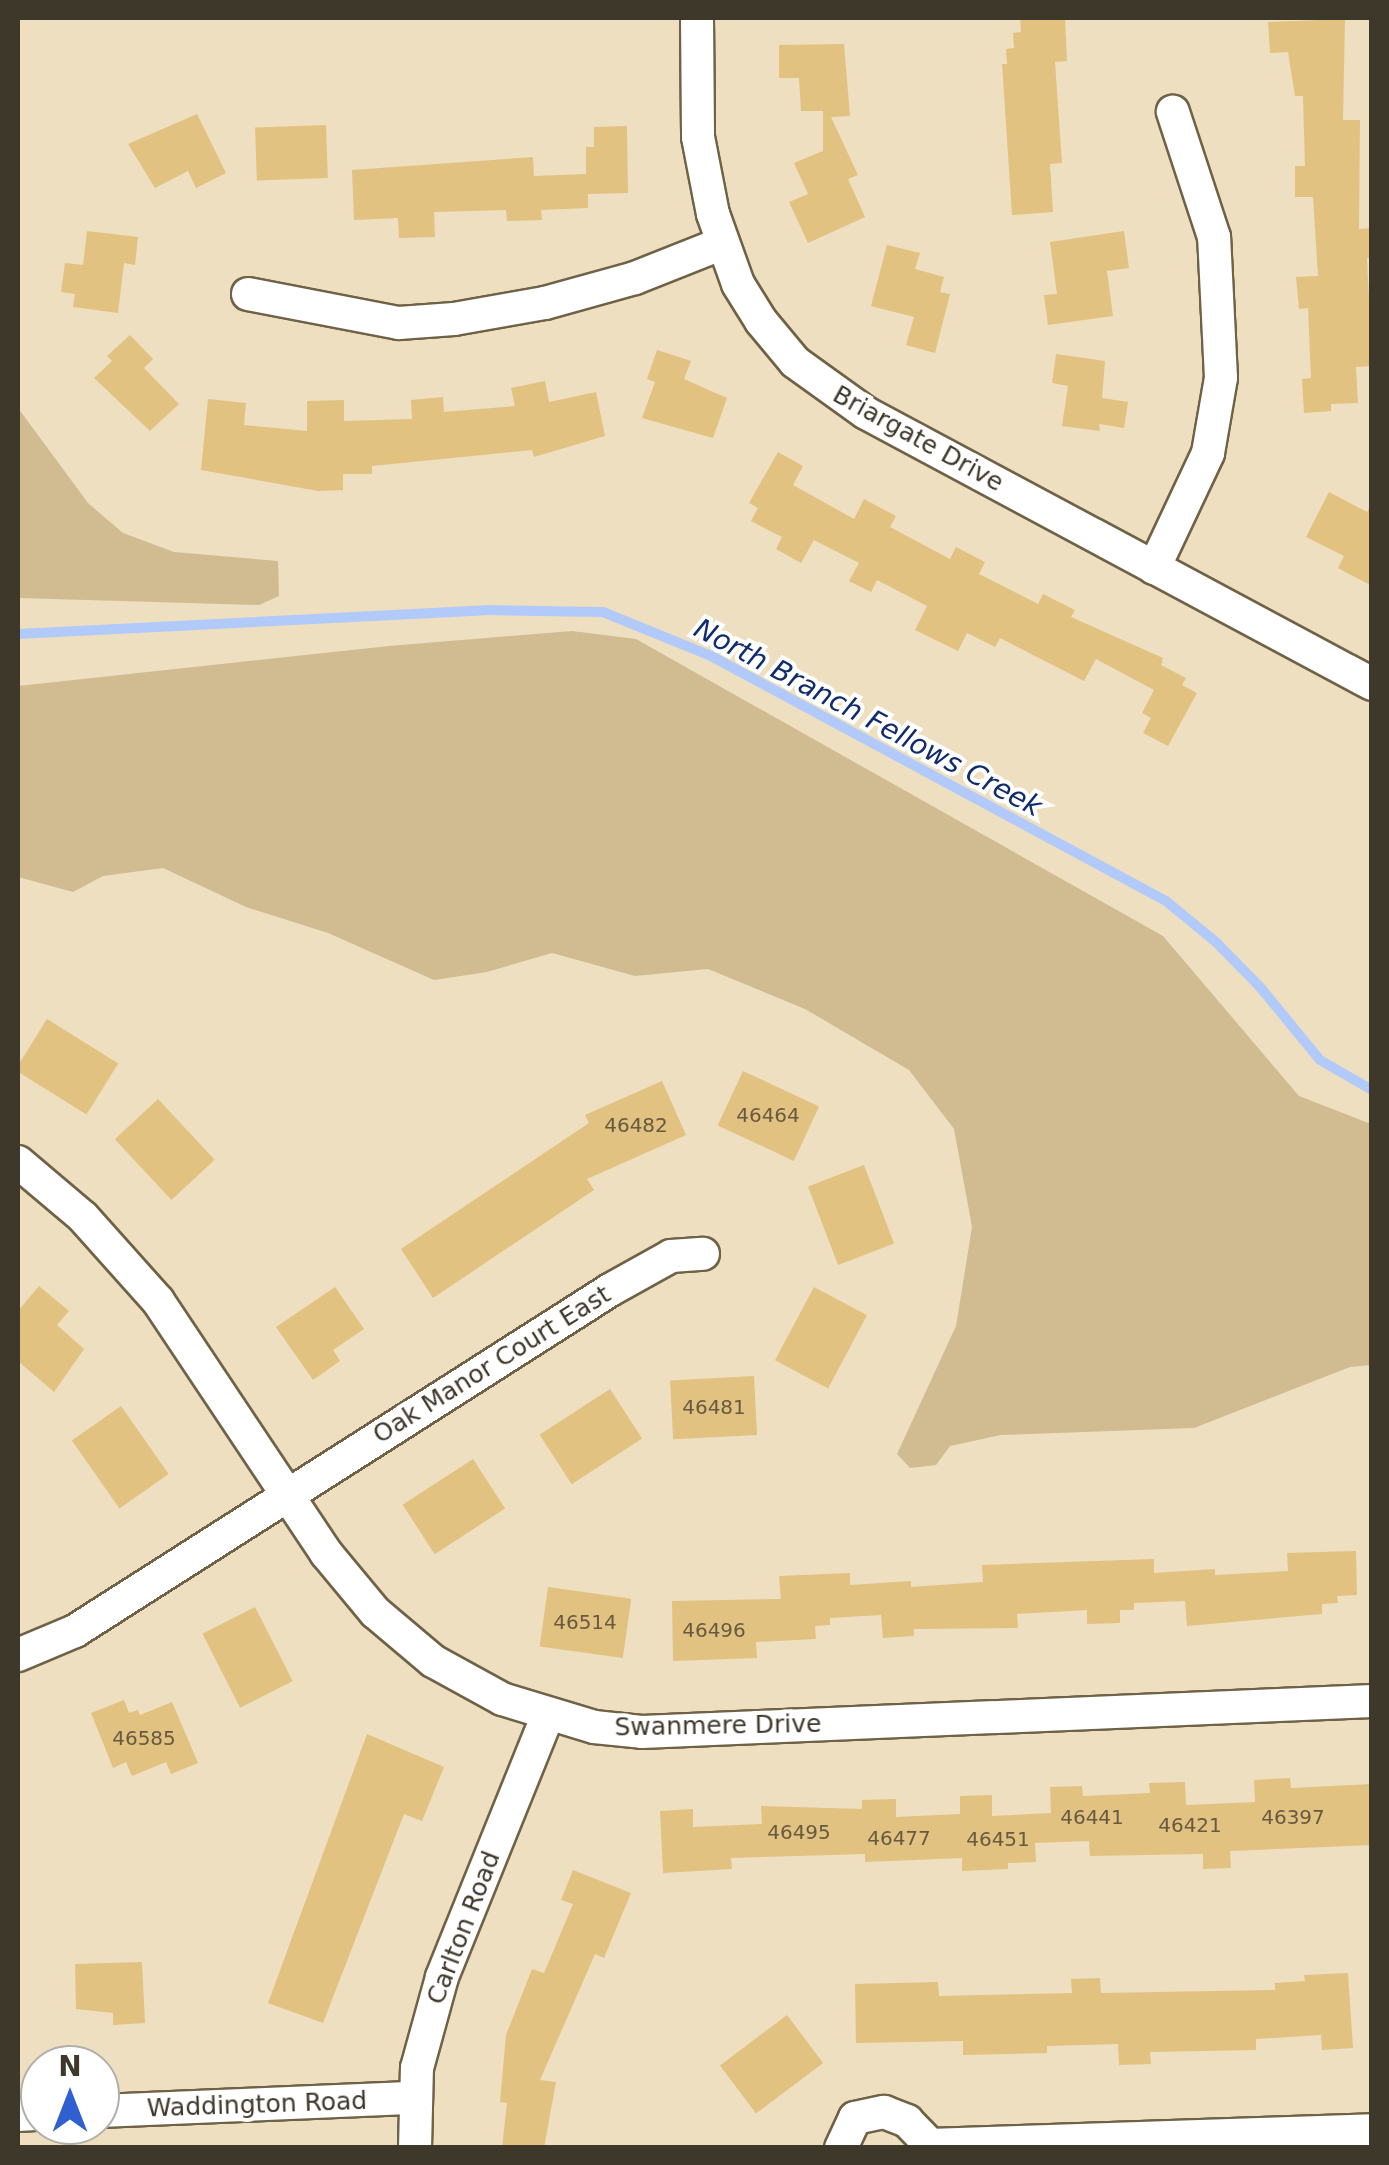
<!DOCTYPE html>
<html>
<head>
<meta charset="utf-8">
<style>
	body { margin:0 }
	#map { position:relative; width:1389px; height:2165px; overflow:hidden; background:#eedfc0; font-family:"DejaVu Sans",sans-serif }
	div>[style] { position:absolute }
	[style*='--x'] { left:calc(var(--x)*1px); top:calc(var(--y)*1px); width:calc(var(--w)*1px); rotate:calc(var(--a)*1deg) }
	.green>* { inset:0; background:#d1bc91 }
	.stream>* { height:10px; margin:-5px; padding:0 5px; transform-origin:5px; border-radius:5px; background:#b1cafa }
	.building>* { inset:0; background:#e1c281; transform-origin:0 0 }
	.roads { filter:drop-shadow(2px 0 #6f6246) drop-shadow(-2px 0 #6f6246) drop-shadow(0 2px #6f6246) drop-shadow(0 -2px #6f6246) }
	.street>* { height:32px; margin:-16px; padding:0 16px; transform-origin:16px; border-radius:16px; background:#fff }
	span { translate:-50% -50%; white-space:nowrap; text-align:center; line-height:1.15; -webkit-text-stroke:8px #fff; paint-order:stroke }
	.number-label { font-size:20px; color:#675a40 }
	.number-label span { -webkit-text-stroke-width:0 }
	.street-label { font-size:25px; color:#3e382b }
	.water-label { font-size:28px; color:#102c6e; font-style:italic }
	.frame { position:absolute; inset:0; border:20px solid #3e382b; pointer-events:none }
	.north { position:absolute; left:20px; top:2045px; width:100px; height:100px; box-sizing:border-box; background:#fff; border:2px solid #b2afaa; border-radius:50%; rotate:0deg; font-size:28px; font-weight:700; line-height:40px; text-align:center; color:#3e382b }
	.north::after { content:''; display:block; margin:auto; width:35px; height:45px; background:#3060cf; clip-path:polygon(50% 0,100% 100%,50% 72%,0 100%) }
</style>
</head>
<body>
<div id="map">
	<div class="green">
		<div style="clip-path:polygon(18px 408px,88px 503px,123px 533px,174px 552px,278px 561px,279px 596px,259px 605px,18px 598px)"></div>
		<div style="clip-path:polygon(572px 631px,636px 639px,1163px 936px,1299px 1096px,1371px 1124px,1371px 1365px,1350px 1367px,1194px 1428px,1001px 1435px,950px 1446px,936px 1465px,910px 1468px,897px 1454px,956px 1326px,972px 1227px,954px 1129px,909px 1070px,805px 1009px,708px 969px,635px 976px,552px 953px,487px 972px,434px 980px,328px 933px,246px 907px,163px 868px,103px 876px,73px 892px,18px 877px,18px 686px,389px 646px)"></div>
	</div>
	<div class="stream">
		<div style="--x:18;--y:634;--w:469;--a:-2.9"></div>
		<div style="--x:486;--y:610;--w:117;--a:1"></div>
		<div style="--x:603;--y:612;--w:117;--a:22.2"></div>
		<div style="--x:711;--y:656;--w:517;--a:28.3"></div>
		<div style="--x:1166;--y:901;--w:66;--a:39.5"></div>
		<div style="--x:1217;--y:943;--w:62;--a:45.7"></div>
		<div style="--x:1260;--y:987;--w:94;--a:50.6"></div>
		<div style="--x:1320;--y:1060;--w:60;--a:30"></div>
	</div>
	<div class="building">
		<div style="clip-path:polygon(1020px 18px,1065px 18px,1067px 61px,1055px 62px,1062px 163px,1050px 164px,1053px 212px,1012px 215px,1002px 64px,1007px 64px,1006px 49px,1014px 48px,1013px 33px,1021px 32px)"></div>
		<div style="clip-path:polygon(1345px 19px,1343px 120px,1360px 120px,1359px 229px,1372px 228px,1372px 258px,1367px 258px,1372px 366px,1356px 367px,1358px 403px,1331px 404px,1331px 411px,1304px 413px,1302px 379px,1311px 378px,1308px 308px,1299px 309px,1296px 277px,1318px 276px,1313px 197px,1295px 197px,1295px 166px,1305px 166px,1303px 96px,1295px 96px,1288px 52px,1270px 53px,1268px 22px)"></div>
		<div style="clip-path:polygon(844px 44px,850px 116px,831px 117px,858px 175px,848px 179px,865px 217px,808px 243px,789px 202px,808px 194px,794px 163px,823px 151px,823px 111px,801px 111px,799px 78px,779px 78px,779px 45px)"></div>
		<div style="clip-path:polygon(197px 114px,226px 173px,196px 188px,188px 171px,155px 188px,128px 144px)"></div>
		<div style="left:326px;top:125px;width:53px;height:71px;rotate:88deg"></div>
		<div style="clip-path:polygon(627px 126px,628px 193px,588px 194px,588px 208px,541px 210px,542px 220px,507px 221px,506px 210px,434px 212px,435px 237px,399px 238px,398px 218px,354px 220px,352px 170px,533px 157px,534px 176px,586px 174px,586px 147px,594px 147px,594px 127px)"></div>
		<div style="clip-path:polygon(87px 231px,138px 237px,135px 265px,124px 263px,118px 313px,73px 307px,75px 294px,61px 292px,65px 263px,83px 265px)"></div>
		<div style="clip-path:polygon(1124px 231px,1129px 268px,1107px 271px,1113px 316px,1048px 325px,1044px 295px,1057px 294px,1050px 242px)"></div>
		<div style="clip-path:polygon(887px 245px,920px 253px,915px 269px,944px 277px,940px 292px,950px 294px,935px 353px,906px 345px,914px 317px,871px 306px)"></div>
		<div style="clip-path:polygon(130px 335px,153px 359px,144px 368px,179px 404px,150px 431px,94px 378px,112px 361px,107px 356px)"></div>
		<div style="clip-path:polygon(657px 350px,691px 361px,684px 379px,727px 398px,713px 438px,642px 418px,655px 382px,647px 379px)"></div>
		<div style="clip-path:polygon(1056px 354px,1105px 361px,1102px 398px,1128px 402px,1124px 428px,1099px 424px,1100px 431px,1062px 426px,1068px 386px,1052px 383px)"></div>
		<div style="clip-path:polygon(545px 381px,549px 402px,596px 392px,605px 436px,534px 457px,532px 450px,372px 466px,372px 474px,343px 474px,343px 490px,318px 491px,201px 470px,208px 399px,246px 403px,244px 425px,307px 431px,307px 401px,344px 400px,344px 421px,412px 419px,411px 400px,443px 397px,444px 412px,515px 406px,511px 388px)"></div>
		<div style="clip-path:polygon(778px 452px,803px 466px,793px 485px,854px 519px,864px 499px,896px 516px,890px 527px,950px 559px,956px 547px,985px 562px,979px 574px,1038px 604px,1043px 594px,1075px 610px,1071px 617px,1163px 658px,1161px 665px,1186px 678px,1182px 685px,1197px 693px,1168px 746px,1143px 733px,1151px 718px,1142px 713px,1154px 690px,1096px 659px,1084px 681px,1000px 638px,995px 647px,967px 633px,958px 651px,915px 630px,927px 606px,877px 580px,871px 592px,849px 581px,859px 563px,814px 540px,801px 563px,776px 549px,782px 537px,751px 521px,758px 508px,749px 503px)"></div>
		<div style="clip-path:polygon(1329px 492px,1367px 512px,1372px 503px,1372px 586px,1338px 568px,1344px 556px,1306px 537px)"></div>
		<div style="left:47px;top:1019px;width:84px;height:60px;rotate:32deg"></div>
		<div style="left:743px;top:1071px;width:84px;height:60px;rotate:25deg"></div>
		<div style="clip-path:polygon(662px 1081px,686px 1135px,587px 1179px,594px 1190px,433px 1298px,401px 1249px,589px 1123px,585px 1115px)"></div>
		<div style="left:158px;top:1099px;width:83px;height:59px;rotate:47deg"></div>
		<div style="left:864px;top:1165px;width:84px;height:60px;rotate:69deg"></div>
		<div style="clip-path:polygon(39px 1286px,69px 1311px,57px 1325px,84px 1349px,54px 1392px,18px 1361px,18px 1311px)"></div>
		<div style="clip-path:polygon(335px 1287px,364px 1329px,333px 1350px,340px 1361px,313px 1380px,276px 1327px)"></div>
		<div style="left:814px;top:1287px;width:60px;height:83px;rotate:28deg"></div>
		<div style="left:754px;top:1376px;width:59px;height:84px;rotate:87deg"></div>
		<div style="left:610px;top:1389px;width:59px;height:84px;rotate:57deg"></div>
		<div style="left:121px;top:1406px;width:83px;height:60px;rotate:55deg"></div>
		<div style="left:473px;top:1459px;width:59px;height:84px;rotate:57deg"></div>
		<div style="clip-path:polygon(1356px 1551px,1357px 1595px,1337px 1596px,1338px 1603px,1322px 1604px,1322px 1614px,1187px 1626px,1185px 1601px,1134px 1603px,1134px 1610px,1120px 1610px,1120px 1623px,1087px 1624px,1087px 1610px,1017px 1614px,1018px 1628px,914px 1629px,914px 1636px,883px 1638px,881px 1615px,830px 1618px,830px 1625px,815px 1626px,816px 1639px,756px 1642px,757px 1658px,673px 1661px,672px 1601px,781px 1599px,779px 1576px,850px 1573px,850px 1585px,911px 1581px,911px 1587px,983px 1582px,982px 1565px,1154px 1559px,1154px 1573px,1215px 1569px,1215px 1575px,1288px 1571px,1287px 1553px)"></div>
		<div style="left:548px;top:1587px;width:84px;height:60px;rotate:8deg"></div>
		<div style="left:255px;top:1607px;width:83px;height:59px;rotate:63deg"></div>
		<div style="clip-path:polygon(124px 1700px,129px 1713px,138px 1710px,140px 1715px,172px 1702px,198px 1763px,171px 1774px,166px 1762px,132px 1776px,126px 1762px,113px 1768px,91px 1713px)"></div>
		<div style="clip-path:polygon(367px 1734px,444px 1767px,422px 1821px,404px 1814px,323px 2023px,268px 2003px)"></div>
		<div style="clip-path:polygon(1290px 1778px,1291px 1788px,1372px 1784px,1372px 1845px,1230px 1851px,1231px 1868px,1203px 1869px,1203px 1854px,1090px 1856px,1089px 1841px,1035px 1843px,1036px 1862px,1008px 1863px,1008px 1869px,962px 1871px,962px 1858px,865px 1862px,865px 1854px,731px 1858px,732px 1869px,663px 1873px,660px 1811px,693px 1809px,693px 1827px,762px 1824px,761px 1806px,862px 1809px,862px 1800px,896px 1799px,896px 1817px,960px 1814px,960px 1796px,992px 1795px,992px 1816px,1051px 1813px,1050px 1787px,1082px 1786px,1083px 1796px,1150px 1793px,1149px 1783px,1185px 1782px,1186px 1805px,1255px 1802px,1254px 1780px)"></div>
		<div style="clip-path:polygon(573px 1870px,631px 1893px,604px 1958px,595px 1954px,540px 2080px,556px 2082px,544px 2148px,502px 2148px,507px 2103px,500px 2102px,506px 2035px,532px 1969px,544px 1973px,573px 1904px,561px 1900px)"></div>
		<div style="clip-path:polygon(142px 1962px,145px 2023px,113px 2025px,113px 2013px,76px 2009px,75px 1964px)"></div>
		<div style="clip-path:polygon(1348px 1973px,1353px 2048px,1322px 2050px,1321px 2035px,1256px 2039px,1256px 2050px,1150px 2052px,1151px 2064px,1119px 2065px,1118px 2044px,1047px 2046px,1047px 2053px,963px 2055px,963px 2041px,856px 2043px,855px 1984px,938px 1982px,939px 1996px,1072px 1993px,1071px 1979px,1100px 1978px,1101px 1993px,1275px 1990px,1275px 1983px,1305px 1981px,1304px 1975px)"></div>
		<div style="left:787px;top:2015px;width:60px;height:84px;rotate:53deg"></div>
	</div>
	<div class="roads">
		<div class="street">
			<div style="--x:697;--y:18;--w:119;--a:89.5"></div>
			<div style="--x:698;--y:137;--w:78;--a:79"></div>
			<div style="--x:713;--y:214;--w:74;--a:70.3"></div>
			<div style="--x:738;--y:284;--w:44;--a:58.1"></div>
			<div style="--x:761;--y:321;--w:53;--a:50.3"></div>
			<div style="--x:795;--y:362;--w:87;--a:35.7"></div>
			<div style="--x:866;--y:413;--w:574;--a:28.17"></div>
			<div style="--x:248;--y:294;--w:154;--a:10.9"></div>
			<div style="--x:399;--y:323;--w:55;--a:-4.2"></div>
			<div style="--x:454;--y:319;--w:92;--a:-10"></div>
			<div style="--x:545;--y:303;--w:93;--a:-15.5"></div>
			<div style="--x:635;--y:278;--w:92;--a:-21.6"></div>
			<div style="--x:1154;--y:568;--w:127;--a:-64.8"></div>
			<div style="--x:1208;--y:453;--w:76;--a:-80.2"></div>
			<div style="--x:1221;--y:378;--w:141;--a:-92.8"></div>
			<div style="--x:1214;--y:237;--w:132;--a:-108.2"></div>
			<div style="--x:18;--y:1162;--w:85;--a:40.2"></div>
			<div style="--x:83;--y:1217;--w:113;--a:48.2"></div>
			<div style="--x:158;--y:1301;--w:303;--a:56.3"></div>
			<div style="--x:326;--y:1553;--w:77;--a:50.3"></div>
			<div style="--x:375;--y:1612;--w:76;--a:40.2"></div>
			<div style="--x:433;--y:1661;--w:79;--a:28.8"></div>
			<div style="--x:502;--y:1699;--w:96;--a:16.9"></div>
			<div style="--x:594;--y:1727;--w:48;--a:5.9"></div>
			<div style="--x:642;--y:1732;--w:731;--a:-2.43"></div>
			<div style="--x:18;--y:1655;--w:62;--a:-22.8"></div>
			<div style="--x:75;--y:1631;--w:634;--a:-32.51"></div>
			<div style="--x:610;--y:1290;--w:70;--a:-29.1"></div>
			<div style="--x:671;--y:1256;--w:32;--a:-4"></div>
			<div style="--x:100;--y:2111;--w:315;--a:-2.4"></div>
			<div style="--x:18;--y:2115;--w:22;--a:-3"></div>
			<div style="--x:415;--y:2148;--w:80;--a:-88.6"></div>
			<div style="--x:417;--y:2068;--w:94;--a:-74.6"></div>
			<div style="--x:442;--y:1977;--w:283;--a:-68"></div>
			<div style="--x:841;--y:2148;--w:33;--a:-65"></div>
			<div style="--x:855;--y:2118;--w:30;--a:-12"></div>
			<div style="--x:884;--y:2112;--w:25;--a:21"></div>
			<div style="--x:907;--y:2121;--w:33;--a:46"></div>
			<div style="--x:930;--y:2145;--w:442;--a:-1.9"></div>
		</div>
	</div>
	<div class="number-label">
		<span style="left:768px;top:1115px">46464</span>
		<span style="left:636px;top:1125px">46482</span>
		<span style="left:714px;top:1407px">46481</span>
		<span style="left:585px;top:1622px">46514</span>
		<span style="left:714px;top:1630px">46496</span>
		<span style="left:144px;top:1738px">46585</span>
		<span style="left:1092px;top:1817px">46441</span>
		<span style="left:1293px;top:1817px">46397</span>
		<span style="left:1190px;top:1825px">46421</span>
		<span style="left:799px;top:1832px">46495</span>
		<span style="left:899px;top:1838px">46477</span>
		<span style="left:998px;top:1839px">46451</span>
	</div>
	<div class="street-label">
		<span style="left:918px;top:439px;rotate:29deg">Briargate Drive</span>
		<span style="left:492px;top:1365px;rotate:-32deg">Oak Manor Court East</span>
		<span style="left:718px;top:1726px;rotate:-1deg">Swanmere Drive</span>
		<span style="left:464px;top:1928px;rotate:-69deg">Carlton Road</span>
		<span style="left:257px;top:2105px;rotate:-2deg">Waddington Road</span>
	</div>
	<div class="water-label">
		<span style="left:868px;top:718px;rotate:28deg">North Branch Fellows Creek</span>
	</div>
	<div class="frame"></div>
	<div class="north">N</div>
</div>
</body>
</html>
